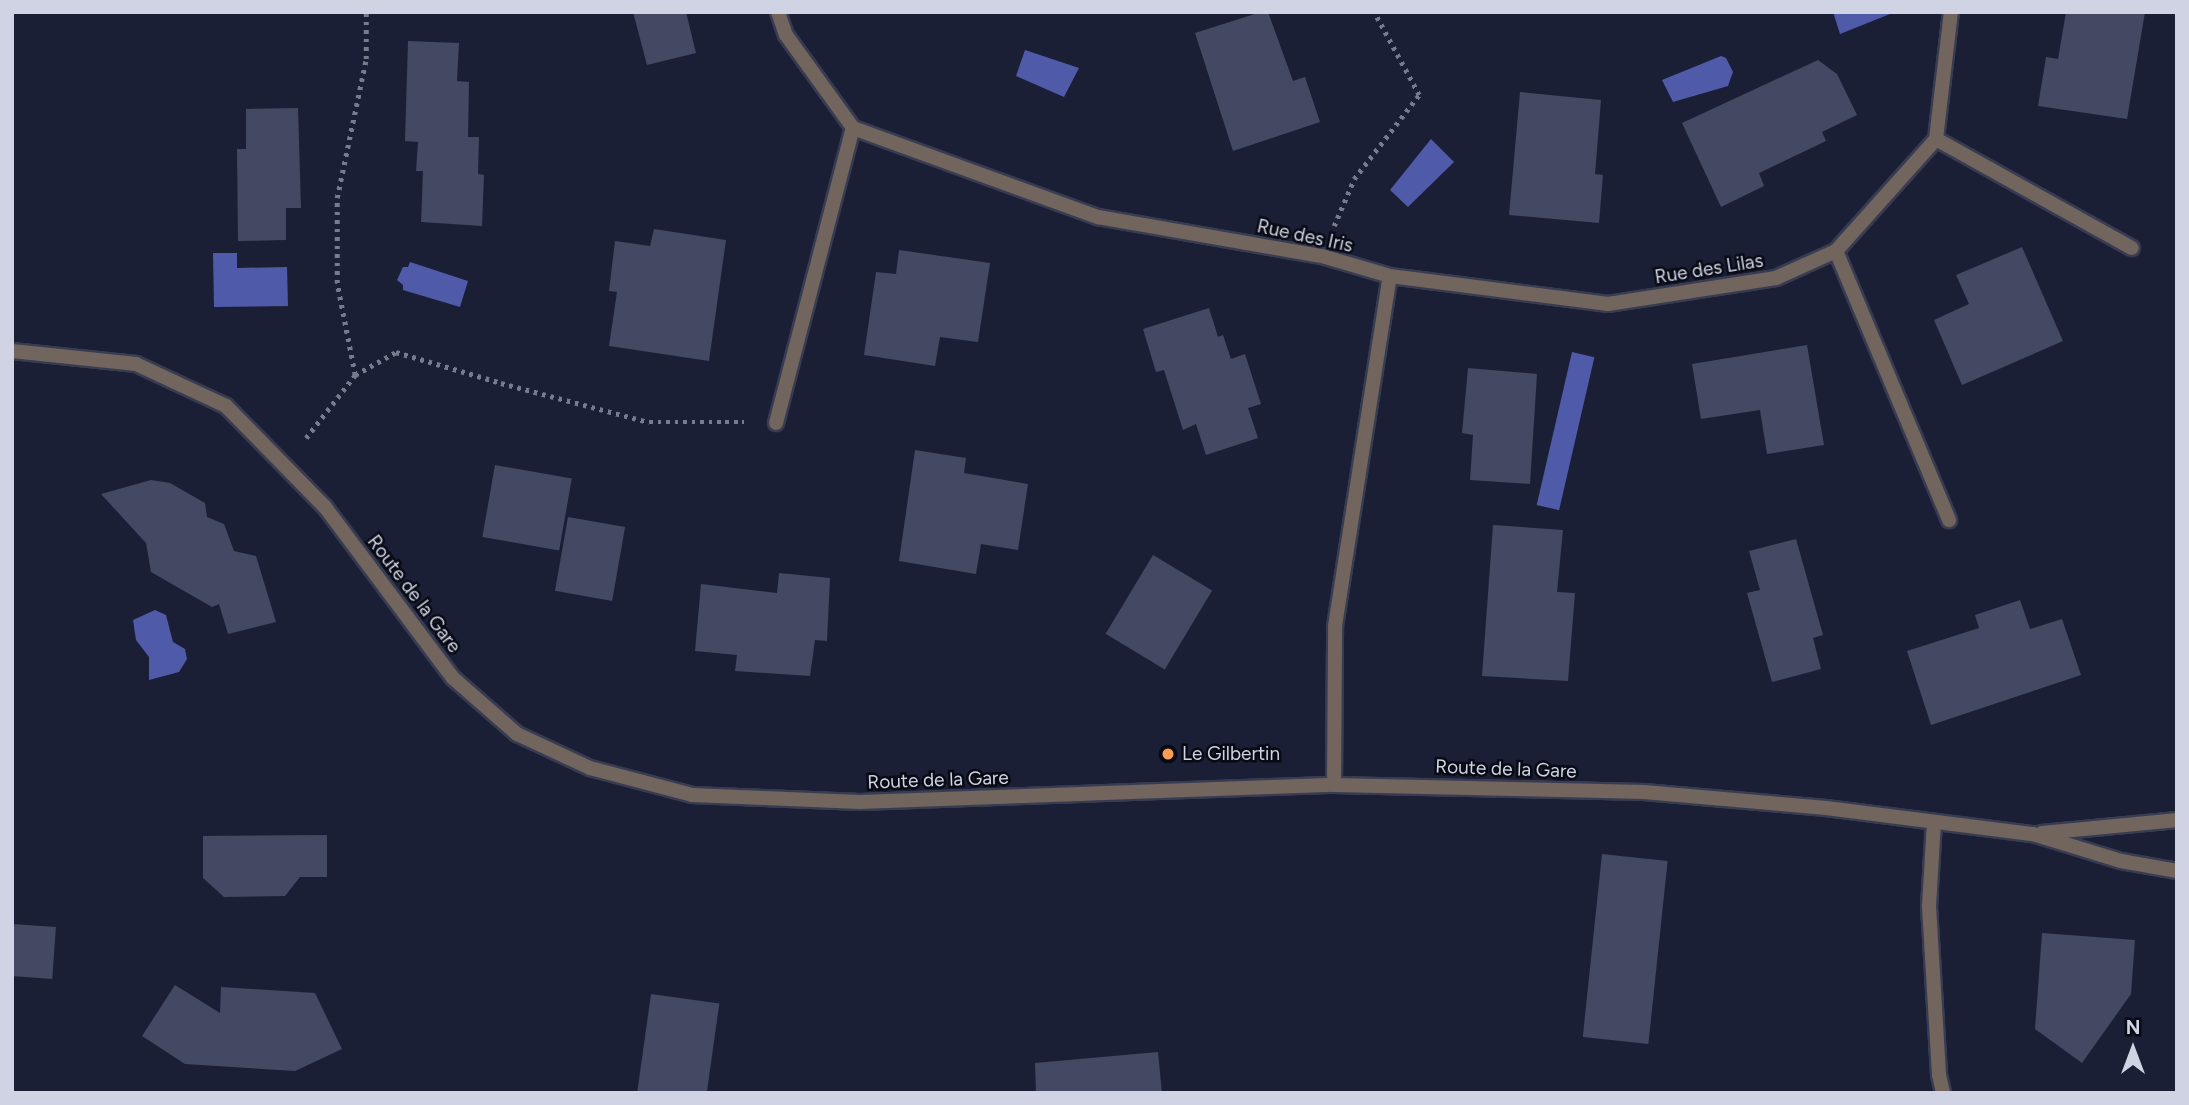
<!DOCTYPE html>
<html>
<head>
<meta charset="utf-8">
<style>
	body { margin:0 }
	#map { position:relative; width:2189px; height:1105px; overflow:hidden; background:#1b1f36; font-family:Figtree,sans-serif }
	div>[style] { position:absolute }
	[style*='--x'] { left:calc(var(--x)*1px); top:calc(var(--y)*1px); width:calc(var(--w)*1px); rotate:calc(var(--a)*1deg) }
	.water>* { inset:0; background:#4f5aa9; transform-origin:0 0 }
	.building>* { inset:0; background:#434962; transform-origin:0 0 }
	.path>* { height:4.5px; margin-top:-2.25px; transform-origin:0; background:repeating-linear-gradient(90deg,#777b8e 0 3.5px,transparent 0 8.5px) }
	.roads { filter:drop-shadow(2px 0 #383c52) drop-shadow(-2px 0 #383c52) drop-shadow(0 2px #383c52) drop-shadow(0 -2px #383c52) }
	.lane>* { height:14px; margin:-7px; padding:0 7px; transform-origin:7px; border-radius:7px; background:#71655d }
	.street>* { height:14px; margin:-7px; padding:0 7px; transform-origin:7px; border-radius:7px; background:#71655d }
	.dots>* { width:19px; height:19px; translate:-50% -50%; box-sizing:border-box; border:4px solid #080a14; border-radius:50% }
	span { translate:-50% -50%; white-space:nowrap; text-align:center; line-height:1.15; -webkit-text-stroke:5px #080a14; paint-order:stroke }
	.street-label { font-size:19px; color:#cfd3e3 }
	.poi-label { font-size:19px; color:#cfd3e3 }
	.left { translate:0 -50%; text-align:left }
	.frame { position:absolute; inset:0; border:14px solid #cfd3e3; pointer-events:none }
	.north { position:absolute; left:2098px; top:1014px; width:70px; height:70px; -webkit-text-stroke:5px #080a14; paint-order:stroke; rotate:0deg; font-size:19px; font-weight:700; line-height:28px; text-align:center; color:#cfd3e3 }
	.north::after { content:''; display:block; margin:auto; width:24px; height:32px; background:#cfd3e3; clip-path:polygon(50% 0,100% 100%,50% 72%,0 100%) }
</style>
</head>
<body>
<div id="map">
	<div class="water">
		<div style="clip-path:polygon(1833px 12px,1895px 12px,1840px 34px)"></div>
		<div style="clip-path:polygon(1025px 50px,1079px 68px,1064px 97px,1016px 76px)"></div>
		<div style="clip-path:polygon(1721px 56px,1726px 58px,1733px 72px,1728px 86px,1673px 102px,1662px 80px)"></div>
		<div style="clip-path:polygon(1431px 139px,1454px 162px,1408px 207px,1390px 190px)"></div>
		<div style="clip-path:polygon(213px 253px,237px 253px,237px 268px,287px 267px,288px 306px,214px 307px)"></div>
		<div style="clip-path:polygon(410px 262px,468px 281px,460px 307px,403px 290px,403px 285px,397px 280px,403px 267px,408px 267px)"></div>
		<div style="left:1572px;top:352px;width:23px;height:157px;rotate:13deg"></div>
		<div style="clip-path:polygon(155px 610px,166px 615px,173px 642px,185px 649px,187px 659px,179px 672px,149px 680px,149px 657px,136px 640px,133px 620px)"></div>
	</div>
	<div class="building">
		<div style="clip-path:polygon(633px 12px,686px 12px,696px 53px,647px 65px)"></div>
		<div style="clip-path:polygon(1261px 12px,1268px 12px,1293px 81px,1305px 77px,1320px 122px,1233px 151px,1195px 33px)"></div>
		<div style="clip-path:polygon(2066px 12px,2145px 12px,2127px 119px,2038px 106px,2046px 57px,2058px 59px)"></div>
		<div style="clip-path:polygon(408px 41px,459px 43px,457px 81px,469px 82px,468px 137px,479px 137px,478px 174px,484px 175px,482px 226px,421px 222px,423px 171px,416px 171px,418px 142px,405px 141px)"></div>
		<div style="clip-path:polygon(1818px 60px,1837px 74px,1857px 115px,1822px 132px,1826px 141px,1759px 173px,1764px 186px,1721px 207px,1682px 123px)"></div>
		<div style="clip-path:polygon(1520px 92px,1601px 100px,1595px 174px,1603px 175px,1599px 223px,1509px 215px)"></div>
		<div style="clip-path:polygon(298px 108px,301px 208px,286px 208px,286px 240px,238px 241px,237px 149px,246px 149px,246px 109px)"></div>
		<div style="clip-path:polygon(654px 229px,726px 240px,709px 361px,609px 346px,617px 292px,609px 291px,615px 241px,650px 246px)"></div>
		<div style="clip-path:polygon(2022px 247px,2063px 341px,1962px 385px,1934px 320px,1969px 304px,1956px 275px)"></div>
		<div style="clip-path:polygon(899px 250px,990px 263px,978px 342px,940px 337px,935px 366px,864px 355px,876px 272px,896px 274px)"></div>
		<div style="clip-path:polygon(1209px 308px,1218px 337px,1223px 335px,1231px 359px,1245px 354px,1261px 404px,1248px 408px,1258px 438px,1206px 455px,1196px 424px,1183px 430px,1164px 370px,1156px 372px,1143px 329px)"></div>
		<div style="clip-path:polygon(1807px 345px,1824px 445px,1767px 454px,1760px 410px,1701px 419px,1692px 364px)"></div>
		<div style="clip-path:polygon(1468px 368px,1537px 374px,1530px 484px,1470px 480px,1473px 435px,1462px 433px)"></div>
		<div style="clip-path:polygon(915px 450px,966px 458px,964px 473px,1028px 484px,1018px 550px,981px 544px,976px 574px,899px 561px)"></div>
		<div style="left:495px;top:465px;width:78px;height:73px;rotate:10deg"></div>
		<div style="clip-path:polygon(151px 480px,170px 483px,205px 503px,207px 517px,224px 524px,234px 551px,256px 556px,276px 622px,228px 634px,219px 604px,212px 607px,151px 572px,146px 543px,101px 494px)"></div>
		<div style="left:568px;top:517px;width:58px;height:75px;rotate:10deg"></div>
		<div style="clip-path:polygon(1493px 525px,1563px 530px,1557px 592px,1575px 593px,1568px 681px,1482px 676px)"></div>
		<div style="clip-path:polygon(1796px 539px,1823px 635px,1813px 638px,1821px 669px,1772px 682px,1747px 593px,1760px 590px,1749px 551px)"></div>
		<div style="left:1153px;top:555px;width:69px;height:92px;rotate:31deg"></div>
		<div style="clip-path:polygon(779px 573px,830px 578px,827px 641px,815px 640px,810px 676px,735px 671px,737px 655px,695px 651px,701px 584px,777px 593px)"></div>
		<div style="clip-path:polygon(2020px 600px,2030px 629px,2062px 619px,2081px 675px,1931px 725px,1907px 651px,1979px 628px,1975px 615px)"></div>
		<div style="clip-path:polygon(327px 835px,327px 877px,300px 877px,285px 896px,224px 897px,203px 878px,203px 836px)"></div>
		<div style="left:1602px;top:854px;width:66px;height:184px;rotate:6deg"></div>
		<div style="left:12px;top:924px;width:44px;height:52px;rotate:4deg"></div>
		<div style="clip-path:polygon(2042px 933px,2135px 940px,2131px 994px,2082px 1063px,2035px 1029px)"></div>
		<div style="clip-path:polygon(175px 985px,220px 1013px,221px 987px,315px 993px,342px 1049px,295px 1071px,185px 1064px,142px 1036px)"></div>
		<div style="left:651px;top:994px;width:69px;height:100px;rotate:8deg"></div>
		<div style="clip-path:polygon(1158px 1052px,1162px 1093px,1036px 1093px,1035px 1063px)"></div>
	</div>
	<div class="path">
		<div style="--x:1334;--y:226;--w:51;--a:-66.9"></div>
		<div style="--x:1354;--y:179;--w:106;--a:-52.3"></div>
		<div style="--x:1419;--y:95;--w:94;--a:-118.5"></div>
		<div style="--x:355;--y:375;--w:47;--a:-29.3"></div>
		<div style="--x:396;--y:352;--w:109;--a:16.4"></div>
		<div style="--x:501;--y:383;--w:153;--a:14.8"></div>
		<div style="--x:649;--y:422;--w:95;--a:0"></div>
		<div style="--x:306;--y:438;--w:80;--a:-52.1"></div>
		<div style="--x:355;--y:375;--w:94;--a:-101.1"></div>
		<div style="--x:337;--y:283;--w:85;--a:-90"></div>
		<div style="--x:337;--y:198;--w:142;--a:-78.2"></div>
		<div style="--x:366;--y:59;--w:47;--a:-90"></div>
	</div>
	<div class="roads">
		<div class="lane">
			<div style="--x:1934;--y:822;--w:84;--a:93.4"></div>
			<div style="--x:1929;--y:906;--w:169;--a:86.6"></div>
			<div style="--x:1939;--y:1075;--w:18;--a:77"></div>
		</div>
		<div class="street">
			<div style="--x:778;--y:12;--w:24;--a:71"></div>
			<div style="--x:786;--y:35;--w:115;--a:54.2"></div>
			<div style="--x:853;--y:128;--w:261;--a:20"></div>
			<div style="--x:1098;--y:217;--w:227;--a:9.9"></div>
			<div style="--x:1322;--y:256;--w:71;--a:16.4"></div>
			<div style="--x:1390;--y:276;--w:220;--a:7.3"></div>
			<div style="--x:1608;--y:304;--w:170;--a:-8.8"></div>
			<div style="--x:1776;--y:278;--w:66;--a:-24.2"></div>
			<div style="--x:1836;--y:251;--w:150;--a:-48.2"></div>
			<div style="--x:1936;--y:139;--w:128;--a:-83.3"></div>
			<div style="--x:1936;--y:139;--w:224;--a:29.1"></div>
			<div style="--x:1836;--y:251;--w:292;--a:67.2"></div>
			<div style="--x:12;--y:351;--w:125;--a:6"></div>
			<div style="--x:136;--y:364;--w:99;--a:25"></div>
			<div style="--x:226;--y:406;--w:141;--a:45.6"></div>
			<div style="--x:325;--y:507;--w:214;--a:53.2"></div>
			<div style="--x:453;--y:678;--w:85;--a:41.2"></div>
			<div style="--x:517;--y:734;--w:81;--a:25"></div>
			<div style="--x:590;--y:768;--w:106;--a:14.8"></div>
			<div style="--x:692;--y:795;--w:168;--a:2.4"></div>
			<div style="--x:860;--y:802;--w:474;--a:-2.1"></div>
			<div style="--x:1334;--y:785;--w:310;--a:1.3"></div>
			<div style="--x:1644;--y:792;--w:183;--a:5"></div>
			<div style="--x:1826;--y:808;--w:209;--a:7.2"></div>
			<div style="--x:2033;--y:834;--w:92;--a:17.1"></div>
			<div style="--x:2121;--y:861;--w:57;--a:10.1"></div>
			<div style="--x:776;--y:423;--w:305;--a:-75.4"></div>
			<div style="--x:1334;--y:785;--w:159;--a:-89.6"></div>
			<div style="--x:1335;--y:626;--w:354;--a:-81.1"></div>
			<div style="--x:2042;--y:833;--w:136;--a:-5.5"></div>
		</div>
	</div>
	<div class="dots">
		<div style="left:1168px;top:754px;background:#fd9d54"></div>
	</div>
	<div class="street-label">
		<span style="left:1305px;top:236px;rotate:12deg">Rue des Iris</span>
		<span style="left:1709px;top:269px;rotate:-9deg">Rue des Lilas</span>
		<span style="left:414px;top:594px;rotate:53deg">Route de la Gare</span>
		<span style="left:1506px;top:769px;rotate:2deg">Route de la Gare</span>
		<span style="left:938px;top:780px;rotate:-2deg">Route de la Gare</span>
	</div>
	<div class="poi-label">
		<span class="left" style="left:1182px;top:754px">Le Gilbertin</span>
	</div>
	<div class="frame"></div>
	<div class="north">N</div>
</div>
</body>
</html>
